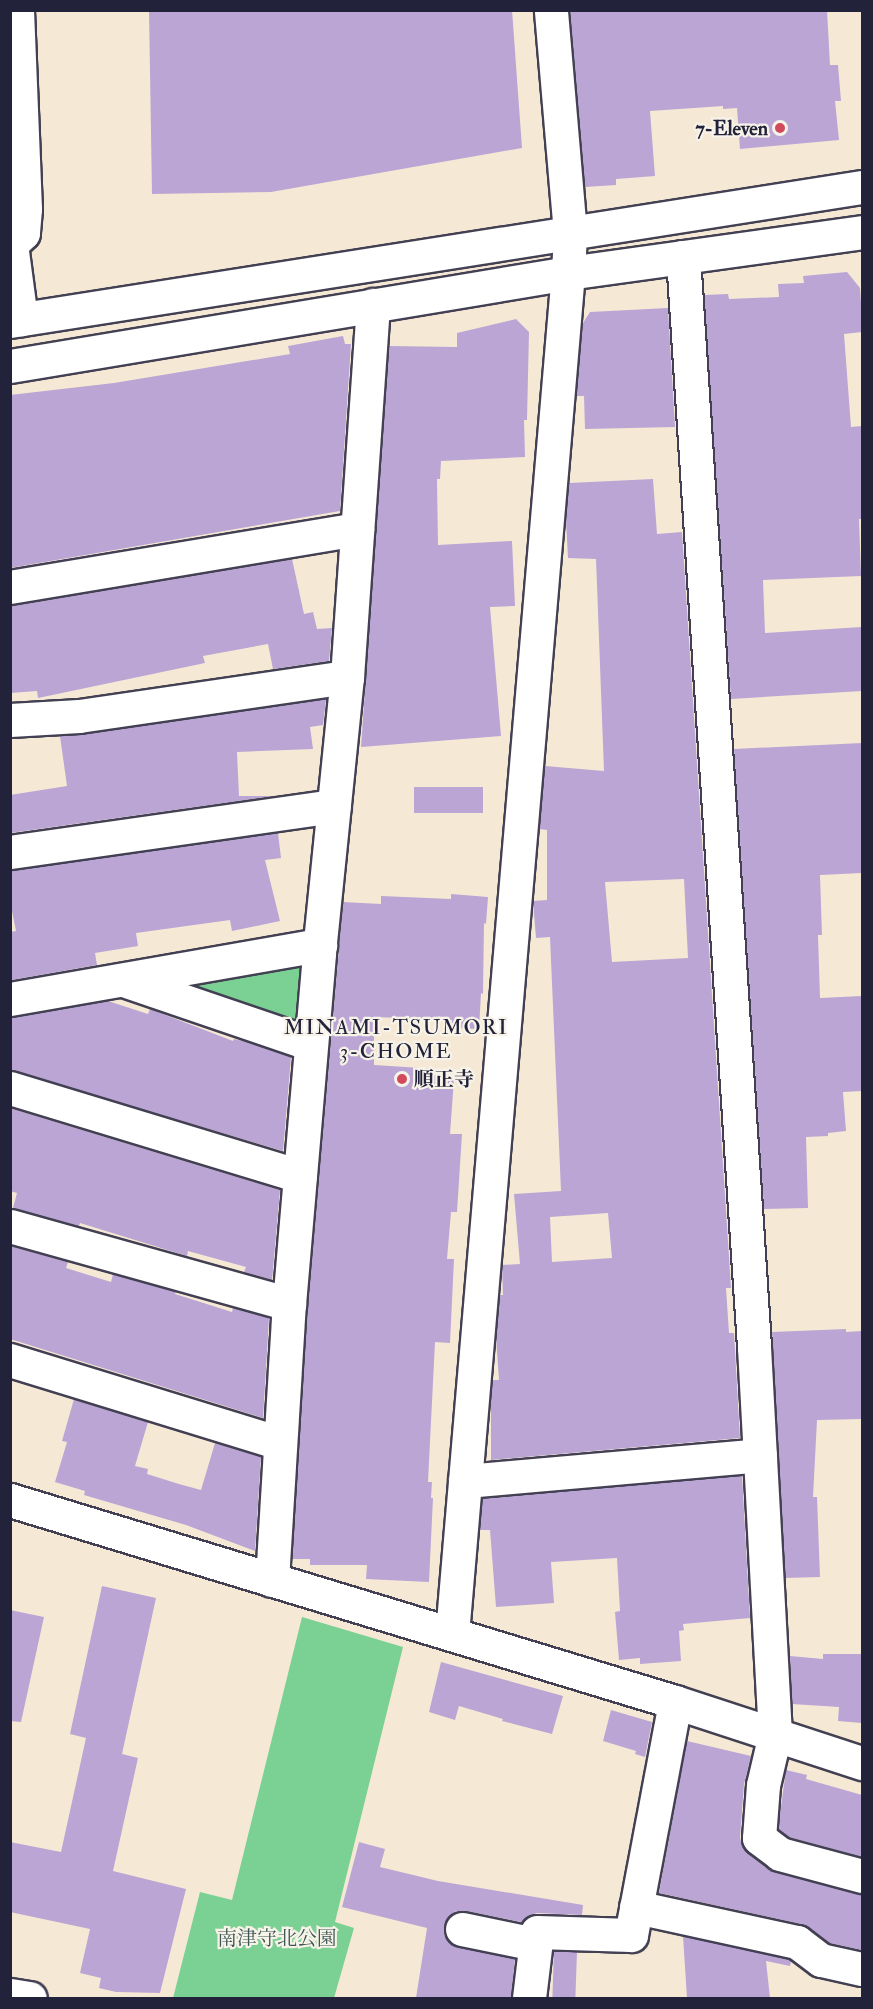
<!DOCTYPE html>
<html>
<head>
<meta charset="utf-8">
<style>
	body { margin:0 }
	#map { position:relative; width:873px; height:2009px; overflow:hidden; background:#f5e9d5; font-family:"IM FELL Double Pica","Noto Serif JP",serif }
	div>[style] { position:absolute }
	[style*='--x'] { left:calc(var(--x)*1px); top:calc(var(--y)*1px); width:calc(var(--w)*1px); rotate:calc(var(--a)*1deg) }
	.green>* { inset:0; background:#7bd093 }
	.building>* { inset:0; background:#baa5d5; transform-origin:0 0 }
	.roads { filter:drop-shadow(2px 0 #424052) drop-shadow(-2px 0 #424052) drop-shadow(0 2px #424052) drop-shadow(0 -2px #424052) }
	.minor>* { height:33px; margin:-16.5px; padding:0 16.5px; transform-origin:16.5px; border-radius:16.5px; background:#fff }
	.dots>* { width:16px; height:16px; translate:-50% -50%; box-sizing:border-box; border:3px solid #f7f3e8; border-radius:50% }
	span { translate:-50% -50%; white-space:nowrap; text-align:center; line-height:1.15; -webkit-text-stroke:4.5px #f7f3e8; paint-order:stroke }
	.poi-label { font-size:20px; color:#22223b; font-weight:700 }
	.right { translate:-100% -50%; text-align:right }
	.left { translate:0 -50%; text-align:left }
	.park-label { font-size:20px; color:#3d5655 }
	.neighbourhood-label { font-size:21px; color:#22223b; letter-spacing:1.5px }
	.frame { position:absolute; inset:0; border:12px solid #22223b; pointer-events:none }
</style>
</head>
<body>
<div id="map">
	<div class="green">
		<div style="clip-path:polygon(311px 956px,304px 1030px,157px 977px)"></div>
		<div style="clip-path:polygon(302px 1617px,403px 1647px,335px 1922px,354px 1928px,334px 1998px,173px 1998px,200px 1892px,232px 1900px)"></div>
	</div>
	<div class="building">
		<div style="clip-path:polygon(149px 10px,512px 10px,522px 148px,271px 192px,152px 194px)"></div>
		<div style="clip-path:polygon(570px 10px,827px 10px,830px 65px,838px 65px,841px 101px,835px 101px,839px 140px,740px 149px,737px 108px,723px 109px,723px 106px,650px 111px,655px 176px,616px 179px,616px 185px,585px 187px)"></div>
		<div style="clip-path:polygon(847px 272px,860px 288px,862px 319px,862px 332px,844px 334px,851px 427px,862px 426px,862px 519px,859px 519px,861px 576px,763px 580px,765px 633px,862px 627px,862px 691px,731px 699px,704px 295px,728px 294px,729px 299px,779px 297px,778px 284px,804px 283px,803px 276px)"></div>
		<div style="clip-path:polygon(668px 308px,675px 427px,585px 429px,584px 396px,576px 396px,583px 323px,590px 312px)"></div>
		<div style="clip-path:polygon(516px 319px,529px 332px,527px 420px,524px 420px,525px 457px,441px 461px,440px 479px,437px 479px,438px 545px,512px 541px,515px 606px,490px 607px,501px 736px,361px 747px,389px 346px,457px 347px,457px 333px)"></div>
		<div style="clip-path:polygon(343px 336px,345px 344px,351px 344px,340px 511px,10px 568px,10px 395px,114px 383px,290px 354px,288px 346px)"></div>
		<div style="clip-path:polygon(evenodd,653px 479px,657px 534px,682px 532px,731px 1288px,726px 1288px,729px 1333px,734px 1333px,740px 1438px,491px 1460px,491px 1402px,492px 1380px,499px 1380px,496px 1337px,500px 1295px,503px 1295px,502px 1265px,520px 1264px,514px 1194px,561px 1191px,550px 937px,536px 938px,533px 901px,547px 900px,547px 830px,539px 829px,545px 766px,604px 771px,596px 559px,568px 558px,566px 521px,569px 483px,653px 479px,684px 879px,688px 958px,612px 962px,605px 882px,684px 879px,653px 479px,608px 1213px,612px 1258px,552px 1262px,550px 1217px,608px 1213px)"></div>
		<div style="clip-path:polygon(292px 559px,304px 614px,313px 612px,317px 629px,332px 628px,329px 661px,273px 669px,268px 644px,203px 656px,205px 663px,38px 698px,37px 691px,10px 693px,10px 605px)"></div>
		<div style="clip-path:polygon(326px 699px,323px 725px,310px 727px,313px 749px,237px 752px,239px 796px,274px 796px,10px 833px,10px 795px,67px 786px,60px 736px)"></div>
		<div style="clip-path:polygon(862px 743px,862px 873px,820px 875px,822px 935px,818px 935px,820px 998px,862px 996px,862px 1091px,843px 1092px,846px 1131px,828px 1133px,828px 1136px,806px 1137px,808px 1208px,764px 1209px,734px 749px)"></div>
		<div style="left:483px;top:787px;width:26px;height:69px;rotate:90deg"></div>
		<div style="clip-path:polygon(278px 833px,281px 858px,265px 860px,280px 921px,232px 931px,230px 920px,136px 933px,138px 946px,95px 953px,97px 965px,12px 980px,10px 932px,16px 931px,10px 901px,10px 870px)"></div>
		<div style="clip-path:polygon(451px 894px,488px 897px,486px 924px,484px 923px,483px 994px,481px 993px,479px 1029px,451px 1028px,452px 1020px,374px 1017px,374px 1065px,437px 1069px,436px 1078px,454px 1079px,450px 1134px,462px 1134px,457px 1212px,451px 1212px,447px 1259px,454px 1259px,450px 1343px,435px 1342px,428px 1482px,432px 1482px,431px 1498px,433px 1498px,429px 1582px,366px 1579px,367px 1565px,310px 1565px,310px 1559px,292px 1559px,308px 1305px,343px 902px,381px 904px,381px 896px,451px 899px)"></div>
		<div style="clip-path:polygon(108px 1001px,148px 1014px,150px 1009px,233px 1041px,234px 1039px,251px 1043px,291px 1057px,283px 1151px,10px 1070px,10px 1017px)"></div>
		<div style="clip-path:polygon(10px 1108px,280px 1190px,272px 1280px,244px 1272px,246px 1267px,188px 1251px,187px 1256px,80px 1223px,79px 1226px,13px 1208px,17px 1193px,10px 1191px)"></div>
		<div style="clip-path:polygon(10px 1246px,68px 1262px,66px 1268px,111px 1282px,113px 1274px,176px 1292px,175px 1294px,232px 1312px,233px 1308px,269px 1318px,263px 1418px,10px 1339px)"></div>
		<div style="clip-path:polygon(846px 1329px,846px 1332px,862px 1331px,862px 1419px,817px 1420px,813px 1497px,817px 1497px,820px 1577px,785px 1578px,772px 1332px)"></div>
		<div style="clip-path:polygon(74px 1399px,148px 1422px,135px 1466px,148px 1469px,147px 1474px,179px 1484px,201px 1490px,215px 1443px,261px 1457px,255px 1551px,186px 1525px,84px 1495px,85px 1491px,55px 1482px,67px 1442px,62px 1441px)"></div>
		<div style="clip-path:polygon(742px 1475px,750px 1618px,683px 1624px,684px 1630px,679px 1631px,681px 1661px,640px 1664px,640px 1658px,619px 1660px,615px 1612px,620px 1611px,617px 1558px,551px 1562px,554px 1603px,496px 1607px,490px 1530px,480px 1530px,482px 1498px)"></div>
		<div style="clip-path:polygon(102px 1586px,156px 1598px,122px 1754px,138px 1758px,113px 1871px,186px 1889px,160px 1993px,116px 1992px,99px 1988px,101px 1978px,80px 1973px,90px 1929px,10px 1912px,10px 1842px,61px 1852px,86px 1738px,70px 1734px)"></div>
		<div style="clip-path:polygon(10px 1610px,44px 1617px,21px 1722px,10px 1721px)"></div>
		<div style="clip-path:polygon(823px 1654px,861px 1654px,862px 1723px,838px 1721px,839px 1707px,792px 1704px,790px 1656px,823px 1659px)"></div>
		<div style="clip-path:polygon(441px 1662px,563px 1696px,552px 1734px,502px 1721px,503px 1719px,459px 1706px,455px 1720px,429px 1712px)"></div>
		<div style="clip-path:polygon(611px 1710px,652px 1722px,645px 1757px,635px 1754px,636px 1751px,603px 1741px)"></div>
		<div style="clip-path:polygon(687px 1741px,751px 1756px,744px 1784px,740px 1837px,742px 1846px,775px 1872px,862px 1894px,862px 1950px,829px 1943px,801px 1924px,659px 1893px)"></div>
		<div style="clip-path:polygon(786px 1770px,807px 1775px,806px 1779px,862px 1795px,862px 1857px,788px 1837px,778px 1829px)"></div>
		<div style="clip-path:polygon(359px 1842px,385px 1849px,380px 1867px,438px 1881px,583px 1905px,582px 1915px,537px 1913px,528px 1916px,521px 1922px,466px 1911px,456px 1911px,448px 1917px,444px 1926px,444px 1935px,450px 1943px,515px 1959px,511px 1998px,416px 1998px,427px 1928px,342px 1907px)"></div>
		<div style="clip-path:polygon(683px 1936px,789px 1959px,791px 1961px,790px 1966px,766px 1961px,770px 1998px,687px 1998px)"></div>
		<div style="left:554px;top:1951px;width:23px;height:47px;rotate:2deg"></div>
	</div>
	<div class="roads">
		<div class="minor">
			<div style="--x:17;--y:10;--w:199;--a:87.7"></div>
			<div style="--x:25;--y:209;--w:24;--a:95"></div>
			<div style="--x:23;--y:233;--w:16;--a:137"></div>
			<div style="--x:11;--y:244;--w:76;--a:82.4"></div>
			<div style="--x:683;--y:257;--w:1092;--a:86.27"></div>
			<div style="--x:754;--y:1347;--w:388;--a:86.9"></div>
			<div style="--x:775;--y:1734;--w:52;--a:103.2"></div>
			<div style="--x:763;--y:1785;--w:53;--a:94.3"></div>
			<div style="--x:759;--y:1838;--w:26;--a:37"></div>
			<div style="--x:780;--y:1854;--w:85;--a:15"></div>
			<div style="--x:10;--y:321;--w:862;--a:-8.94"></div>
			<div style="--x:10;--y:366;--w:566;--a:-9.46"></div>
			<div style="--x:568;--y:273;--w:297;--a:-7.9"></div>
			<div style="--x:10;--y:587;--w:352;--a:-9.5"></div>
			<div style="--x:10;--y:720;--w:69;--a:-3.3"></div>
			<div style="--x:79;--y:716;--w:271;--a:-8.3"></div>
			<div style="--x:10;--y:852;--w:327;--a:-8.1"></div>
			<div style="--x:126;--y:981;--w:195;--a:18.8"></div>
			<div style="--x:10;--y:999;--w:315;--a:-9.9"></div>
			<div style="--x:10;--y:1088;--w:303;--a:16.9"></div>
			<div style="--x:10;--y:1226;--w:290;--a:15.6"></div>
			<div style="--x:289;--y:1304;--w:353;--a:-85.1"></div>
			<div style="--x:319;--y:952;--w:276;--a:-84.2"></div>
			<div style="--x:347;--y:677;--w:373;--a:-86"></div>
			<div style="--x:10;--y:1360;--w:282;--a:17.1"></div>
			<div style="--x:465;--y:1481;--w:296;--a:-5"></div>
			<div style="--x:10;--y:1500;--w:695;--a:16.9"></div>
			<div style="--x:675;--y:1702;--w:197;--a:18.1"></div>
			<div style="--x:272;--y:1580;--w:277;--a:-86.5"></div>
			<div style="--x:452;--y:1634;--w:1366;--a:-85.13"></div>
			<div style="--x:568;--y:273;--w:40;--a:-87.1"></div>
			<div style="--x:570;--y:233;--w:224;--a:-94.9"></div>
			<div style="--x:636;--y:1907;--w:165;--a:12.3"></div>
			<div style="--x:797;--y:1942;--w:30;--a:37"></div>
			<div style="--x:821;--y:1960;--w:42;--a:12.4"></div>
			<div style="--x:462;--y:1929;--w:75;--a:11.6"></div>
			<div style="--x:10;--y:1995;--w:20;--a:9"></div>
			<div style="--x:529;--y:1998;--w:66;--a:-83.1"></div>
			<div style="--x:537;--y:1932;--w:94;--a:1.8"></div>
			<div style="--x:631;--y:1935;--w:237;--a:-79.3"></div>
		</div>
	</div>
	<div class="dots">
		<div style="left:780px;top:128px;background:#d1495b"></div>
		<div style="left:402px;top:1079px;background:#d1495b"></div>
	</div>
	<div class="poi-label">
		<span class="right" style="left:768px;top:128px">7-Eleven</span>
		<span class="left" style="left:414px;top:1079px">順正寺</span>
	</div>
	<div class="park-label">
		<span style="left:277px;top:1938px">南津守北公園</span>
	</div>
	<div class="neighbourhood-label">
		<span style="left:396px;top:1040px">MINAMI-TSUMORI<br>3-CHOME</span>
	</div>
	<div class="frame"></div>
</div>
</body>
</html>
